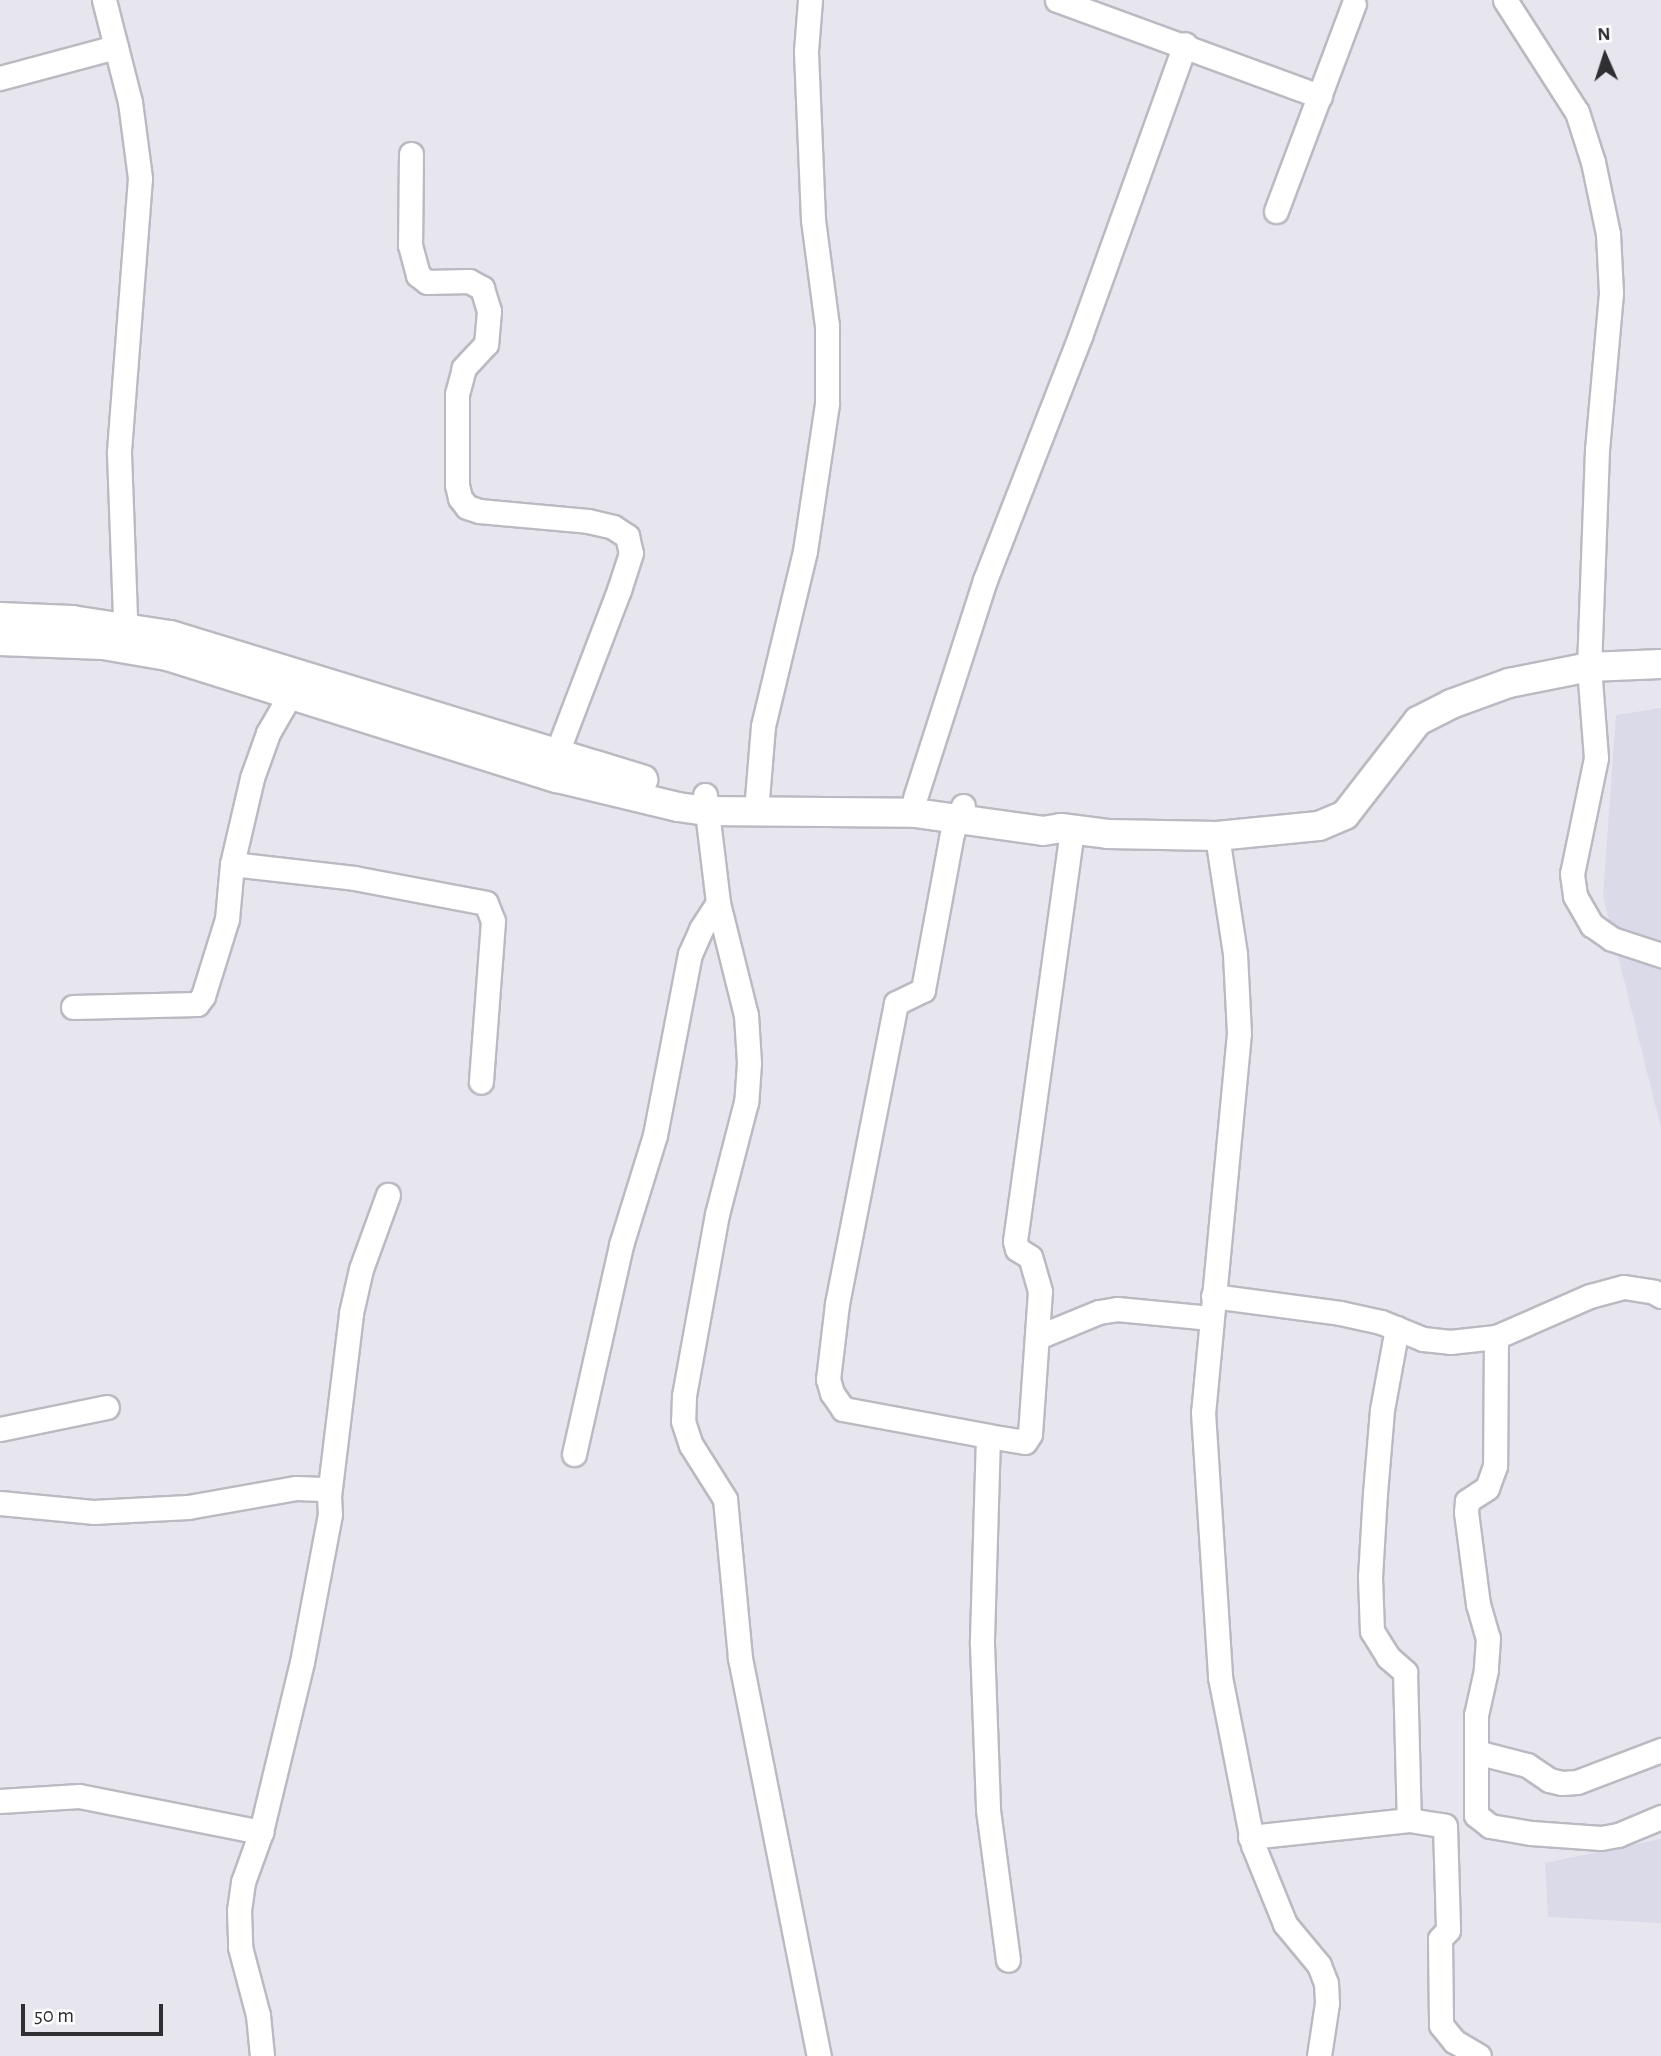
<!DOCTYPE html>
<html>
<head>
<meta charset="utf-8">
<style>
	body { margin:0 }
	#map { position:relative; width:1661px; height:2056px; overflow:hidden; background:#e7e6ee; font-family:"Alegreya Sans",sans-serif }
	div>[style] { position:absolute }
	[style*='--x'] { left:calc(var(--x)*1px); top:calc(var(--y)*1px); width:calc(var(--w)*1px); rotate:calc(var(--a)*1deg) }
	.built>* { inset:0; background:#dbdae9 }
	.roads { filter:drop-shadow(2px 0 #bbbac2) drop-shadow(-2px 0 #bbbac2) drop-shadow(0 2px #bbbac2) drop-shadow(0 -2px #bbbac2) }
	.minor>* { height:23px; margin:-11.5px; padding:0 11.5px; transform-origin:11.5px; border-radius:11.5px; background:#fff }
	.tertiary>* { height:28px; margin:-14px; padding:0 14px; transform-origin:14px; border-radius:14px; background:#fff }
	span { translate:-50% -50%; white-space:nowrap; text-align:center; line-height:1.15; -webkit-text-stroke:6px #fff; paint-order:stroke }
	.north { position:absolute; left:1570px; top:21px; width:70px; height:70px; -webkit-text-stroke:5px #fff; paint-order:stroke; rotate:357deg; font-size:19px; font-weight:700; line-height:28px; text-align:center; color:#2f2e31 }
	.north::after { content:''; display:block; margin:auto; width:24px; height:32px; background:#2f2e31; clip-path:polygon(50% 0,100% 100%,50% 72%,0 100%) }
	.scale { position:absolute; left:21px; top:2004px; width:142px; height:32px; box-sizing:border-box; border:4px solid #2f2e31; border-top:0; padding-left:9px; font-size:21px; line-height:24px; white-space:nowrap; color:#2f2e31; -webkit-text-stroke:5px #fff; paint-order:stroke }
</style>
</head>
<body>
<div id="map">
	<div class="built">
		<div style="clip-path:polygon(1661px 708px,1661px 1128px,1603px 896px,1616px 715px)"></div>
		<div style="clip-path:polygon(1661px 1839px,1661px 1923px,1548px 1917px,1545px 1863px)"></div>
	</div>
	<div class="roads">
		<div class="minor">
			<div style="--x:104;--y:0;--w:105;--a:75.7"></div>
			<div style="--x:130;--y:102;--w:77;--a:82.5"></div>
			<div style="--x:140;--y:178;--w:276;--a:94.4"></div>
			<div style="--x:119;--y:453;--w:190;--a:87.9"></div>
			<div style="--x:1057;--y:0;--w:280;--a:20.1"></div>
			<div style="--x:1505;--y:0;--w:133;--a:57.3"></div>
			<div style="--x:1577;--y:112;--w:52;--a:72.3"></div>
			<div style="--x:1593;--y:162;--w:74;--a:78.2"></div>
			<div style="--x:1608;--y:234;--w:59;--a:87.1"></div>
			<div style="--x:1611;--y:293;--w:158;--a:95.1"></div>
			<div style="--x:1597;--y:450;--w:217;--a:92.1"></div>
			<div style="--x:1589;--y:667;--w:91;--a:85.6"></div>
			<div style="--x:1596;--y:758;--w:118;--a:101.7"></div>
			<div style="--x:1572;--y:874;--w:22;--a:82"></div>
			<div style="--x:1575;--y:896;--w:34;--a:60"></div>
			<div style="--x:1592;--y:925;--w:24;--a:35"></div>
			<div style="--x:1612;--y:939;--w:52;--a:18.1"></div>
			<div style="--x:0;--y:78;--w:120;--a:-15"></div>
			<div style="--x:411;--y:154;--w:91;--a:90.6"></div>
			<div style="--x:410;--y:245;--w:31;--a:75"></div>
			<div style="--x:418;--y:275;--w:11;--a:38"></div>
			<div style="--x:427;--y:282;--w:42;--a:-1.4"></div>
			<div style="--x:469;--y:281;--w:15;--a:28"></div>
			<div style="--x:482;--y:288;--w:24;--a:73"></div>
			<div style="--x:489;--y:311;--w:33;--a:95"></div>
			<div style="--x:486;--y:344;--w:33;--a:133"></div>
			<div style="--x:464;--y:368;--w:27;--a:105"></div>
			<div style="--x:457;--y:394;--w:91;--a:90"></div>
			<div style="--x:457;--y:485;--w:13;--a:77"></div>
			<div style="--x:460;--y:498;--w:11;--a:52"></div>
			<div style="--x:467;--y:507;--w:13;--a:18"></div>
			<div style="--x:479;--y:511;--w:109;--a:5.2"></div>
			<div style="--x:588;--y:521;--w:26;--a:13"></div>
			<div style="--x:613;--y:527;--w:17;--a:33"></div>
			<div style="--x:627;--y:536;--w:17;--a:77"></div>
			<div style="--x:631;--y:553;--w:39;--a:108"></div>
			<div style="--x:619;--y:590;--w:177;--a:110.9"></div>
			<div style="--x:1276;--y:211;--w:221;--a:-69.4"></div>
			<div style="--x:705;--y:795;--w:109;--a:83.1"></div>
			<div style="--x:718;--y:903;--w:115;--a:76"></div>
			<div style="--x:746;--y:1015;--w:48;--a:86.4"></div>
			<div style="--x:749;--y:1063;--w:39;--a:94"></div>
			<div style="--x:746;--y:1102;--w:116;--a:104.5"></div>
			<div style="--x:717;--y:1214;--w:185;--a:100.3"></div>
			<div style="--x:684;--y:1396;--w:25;--a:92"></div>
			<div style="--x:683;--y:1421;--w:25;--a:72"></div>
			<div style="--x:691;--y:1445;--w:64;--a:57.8"></div>
			<div style="--x:725;--y:1499;--w:160;--a:84.6"></div>
			<div style="--x:740;--y:1658;--w:406;--a:78.8"></div>
			<div style="--x:915;--y:798;--w:229;--a:-72.2"></div>
			<div style="--x:985;--y:580;--w:262;--a:-68.7"></div>
			<div style="--x:1080;--y:336;--w:310;--a:-70.2"></div>
			<div style="--x:963;--y:806;--w:29;--a:112"></div>
			<div style="--x:952;--y:833;--w:160;--a:100.5"></div>
			<div style="--x:923;--y:990;--w:30;--a:154"></div>
			<div style="--x:896;--y:1003;--w:307;--a:101.1"></div>
			<div style="--x:837;--y:1304;--w:76;--a:96.8"></div>
			<div style="--x:828;--y:1379;--w:15;--a:74"></div>
			<div style="--x:832;--y:1393;--w:19;--a:55"></div>
			<div style="--x:843;--y:1409;--w:147;--a:10.5"></div>
			<div style="--x:988;--y:1436;--w:208;--a:91.7"></div>
			<div style="--x:982;--y:1644;--w:166;--a:87.9"></div>
			<div style="--x:988;--y:1810;--w:151;--a:82.4"></div>
			<div style="--x:756;--y:811;--w:85;--a:-85.3"></div>
			<div style="--x:763;--y:726;--w:180;--a:-76.5"></div>
			<div style="--x:805;--y:551;--w:150;--a:-81.5"></div>
			<div style="--x:827;--y:403;--w:77;--a:-90"></div>
			<div style="--x:827;--y:326;--w:108;--a:-97.5"></div>
			<div style="--x:813;--y:219;--w:168;--a:-92.4"></div>
			<div style="--x:806;--y:51;--w:51;--a:-85.5"></div>
			<div style="--x:1217;--y:836;--w:119;--a:81.3"></div>
			<div style="--x:1235;--y:954;--w:79;--a:87.1"></div>
			<div style="--x:1239;--y:1033;--w:381;--a:95.4"></div>
			<div style="--x:1203;--y:1412;--w:266;--a:86.3"></div>
			<div style="--x:1220;--y:1677;--w:171;--a:78.9"></div>
			<div style="--x:1253;--y:1845;--w:85;--a:67.9"></div>
			<div style="--x:1285;--y:1924;--w:53;--a:50.3"></div>
			<div style="--x:1319;--y:1965;--w:19;--a:69"></div>
			<div style="--x:1326;--y:1983;--w:20;--a:87"></div>
			<div style="--x:1327;--y:2003;--w:54;--a:98.6"></div>
			<div style="--x:232;--y:864;--w:123;--a:6.5"></div>
			<div style="--x:354;--y:878;--w:134;--a:10.7"></div>
			<div style="--x:486;--y:903;--w:19;--a:69"></div>
			<div style="--x:493;--y:921;--w:161;--a:94.3"></div>
			<div style="--x:73;--y:1007;--w:124;--a:-1.4"></div>
			<div style="--x:197;--y:1004;--w:10;--a:-53"></div>
			<div style="--x:203;--y:996;--w:81;--a:-72.7"></div>
			<div style="--x:227;--y:919;--w:55;--a:-84.8"></div>
			<div style="--x:232;--y:864;--w:88;--a:-76.9"></div>
			<div style="--x:252;--y:778;--w:48;--a:-70.4"></div>
			<div style="--x:268;--y:733;--w:60;--a:-60"></div>
			<div style="--x:1213;--y:1296;--w:128;--a:7.6"></div>
			<div style="--x:1340;--y:1313;--w:42;--a:12.4"></div>
			<div style="--x:1381;--y:1322;--w:45;--a:22"></div>
			<div style="--x:1423;--y:1339;--w:27;--a:6"></div>
			<div style="--x:1450;--y:1342;--w:46;--a:-6.2"></div>
			<div style="--x:1496;--y:1337;--w:103;--a:-23.6"></div>
			<div style="--x:1590;--y:1296;--w:35;--a:-15"></div>
			<div style="--x:1624;--y:1287;--w:30;--a:9"></div>
			<div style="--x:1654;--y:1292;--w:8;--a:30"></div>
			<div style="--x:1397;--y:1328;--w:83;--a:100.4"></div>
			<div style="--x:1382;--y:1410;--w:83;--a:94.8"></div>
			<div style="--x:1375;--y:1493;--w:84;--a:93.4"></div>
			<div style="--x:1370;--y:1577;--w:54;--a:87.9"></div>
			<div style="--x:1372;--y:1631;--w:31;--a:58"></div>
			<div style="--x:1388;--y:1657;--w:23;--a:41"></div>
			<div style="--x:1405;--y:1672;--w:148;--a:88.5"></div>
			<div style="--x:1409;--y:1820;--w:36;--a:9"></div>
			<div style="--x:1445;--y:1826;--w:104;--a:88.3"></div>
			<div style="--x:1448;--y:1930;--w:12;--a:132"></div>
			<div style="--x:1440;--y:1939;--w:86;--a:89.3"></div>
			<div style="--x:1441;--y:2025;--w:21;--a:51"></div>
			<div style="--x:1454;--y:2041;--w:29;--a:31"></div>
			<div style="--x:1038;--y:1337;--w:66;--a:-22.3"></div>
			<div style="--x:1099;--y:1312;--w:18;--a:-9"></div>
			<div style="--x:1117;--y:1309;--w:94;--a:5.5"></div>
			<div style="--x:1496;--y:1337;--w:129;--a:90.4"></div>
			<div style="--x:1495;--y:1466;--w:23;--a:110"></div>
			<div style="--x:1487;--y:1488;--w:24;--a:147"></div>
			<div style="--x:1467;--y:1501;--w:11;--a:95"></div>
			<div style="--x:1466;--y:1512;--w:93;--a:82.6"></div>
			<div style="--x:1478;--y:1604;--w:35;--a:74"></div>
			<div style="--x:1488;--y:1638;--w:32;--a:94"></div>
			<div style="--x:1486;--y:1670;--w:46;--a:102.5"></div>
			<div style="--x:1476;--y:1715;--w:100;--a:90"></div>
			<div style="--x:1476;--y:1815;--w:18;--a:38"></div>
			<div style="--x:1490;--y:1826;--w:42;--a:9.7"></div>
			<div style="--x:1531;--y:1833;--w:70;--a:4.1"></div>
			<div style="--x:1601;--y:1838;--w:17;--a:-10"></div>
			<div style="--x:1618;--y:1835;--w:47;--a:-22.7"></div>
			<div style="--x:0;--y:1429;--w:109;--a:-11.6"></div>
			<div style="--x:988;--y:1436;--w:37;--a:9"></div>
			<div style="--x:1025;--y:1442;--w:9;--a:-58"></div>
			<div style="--x:1030;--y:1434;--w:143;--a:-86"></div>
			<div style="--x:1040;--y:1291;--w:35;--a:-106"></div>
			<div style="--x:1030;--y:1257;--w:15;--a:-148"></div>
			<div style="--x:1017;--y:1249;--w:8;--a:-104"></div>
			<div style="--x:1015;--y:1241;--w:415;--a:-82.1"></div>
			<div style="--x:574;--y:1454;--w:214;--a:-77.3"></div>
			<div style="--x:621;--y:1245;--w:115;--a:-72.8"></div>
			<div style="--x:655;--y:1135;--w:184;--a:-79.1"></div>
			<div style="--x:690;--y:954;--w:27;--a:-66"></div>
			<div style="--x:701;--y:929;--w:31;--a:-57"></div>
			<div style="--x:329;--y:1496;--w:184;--a:-83.1"></div>
			<div style="--x:351;--y:1313;--w:45;--a:-77.2"></div>
			<div style="--x:361;--y:1269;--w:79;--a:-70"></div>
			<div style="--x:0;--y:1503;--w:93;--a:5.5"></div>
			<div style="--x:93;--y:1512;--w:95;--a:-3"></div>
			<div style="--x:188;--y:1507;--w:110;--a:-10"></div>
			<div style="--x:296;--y:1488;--w:27;--a:2"></div>
			<div style="--x:323;--y:1489;--w:9;--a:49"></div>
			<div style="--x:329;--y:1496;--w:18;--a:87"></div>
			<div style="--x:330;--y:1514;--w:151;--a:100.7"></div>
			<div style="--x:302;--y:1662;--w:175;--a:103.6"></div>
			<div style="--x:261;--y:1832;--w:53;--a:109.8"></div>
			<div style="--x:243;--y:1882;--w:28;--a:98"></div>
			<div style="--x:239;--y:1910;--w:37;--a:88"></div>
			<div style="--x:240;--y:1947;--w:70;--a:75.2"></div>
			<div style="--x:258;--y:2015;--w:41;--a:84.4"></div>
			<div style="--x:1476;--y:1752;--w:53;--a:14.3"></div>
			<div style="--x:1527;--y:1765;--w:27;--a:34"></div>
			<div style="--x:1549;--y:1780;--w:13;--a:13"></div>
			<div style="--x:1562;--y:1783;--w:15;--a:-4"></div>
			<div style="--x:1577;--y:1782;--w:90;--a:-20.9"></div>
			<div style="--x:0;--y:1801;--w:79;--a:-3.6"></div>
			<div style="--x:79;--y:1796;--w:186;--a:11.2"></div>
			<div style="--x:1250;--y:1837;--w:160;--a:-6.1"></div>
		</div>
		<div class="tertiary">
			<div style="--x:0;--y:617;--w:72;--a:2.4"></div>
			<div style="--x:72;--y:620;--w:99;--a:8.7"></div>
			<div style="--x:170;--y:635;--w:495;--a:17"></div>
			<div style="--x:0;--y:641;--w:103;--a:2.2"></div>
			<div style="--x:103;--y:645;--w:65;--a:9.8"></div>
			<div style="--x:167;--y:656;--w:409;--a:17.4"></div>
			<div style="--x:557;--y:778;--w:124;--a:13.5"></div>
			<div style="--x:678;--y:807;--w:28;--a:8"></div>
			<div style="--x:706;--y:811;--w:209;--a:0.5"></div>
			<div style="--x:915;--y:813;--w:129;--a:8"></div>
			<div style="--x:1043;--y:831;--w:18;--a:-9"></div>
			<div style="--x:1061;--y:828;--w:47;--a:7.3"></div>
			<div style="--x:1108;--y:834;--w:109;--a:1.1"></div>
			<div style="--x:1217;--y:836;--w:102;--a:-5.6"></div>
			<div style="--x:1319;--y:826;--w:28;--a:-23"></div>
			<div style="--x:1345;--y:815;--w:119;--a:-52.2"></div>
			<div style="--x:1418;--y:721;--w:37;--a:-27"></div>
			<div style="--x:1451;--y:704;--w:62;--a:-19.9"></div>
			<div style="--x:1509;--y:683;--w:82;--a:-11.3"></div>
			<div style="--x:1589;--y:667;--w:72;--a:-2.4"></div>
		</div>
	</div>
	<div class="north">N</div>
	<div class="scale">50 m</div>
</div>
</body>
</html>
